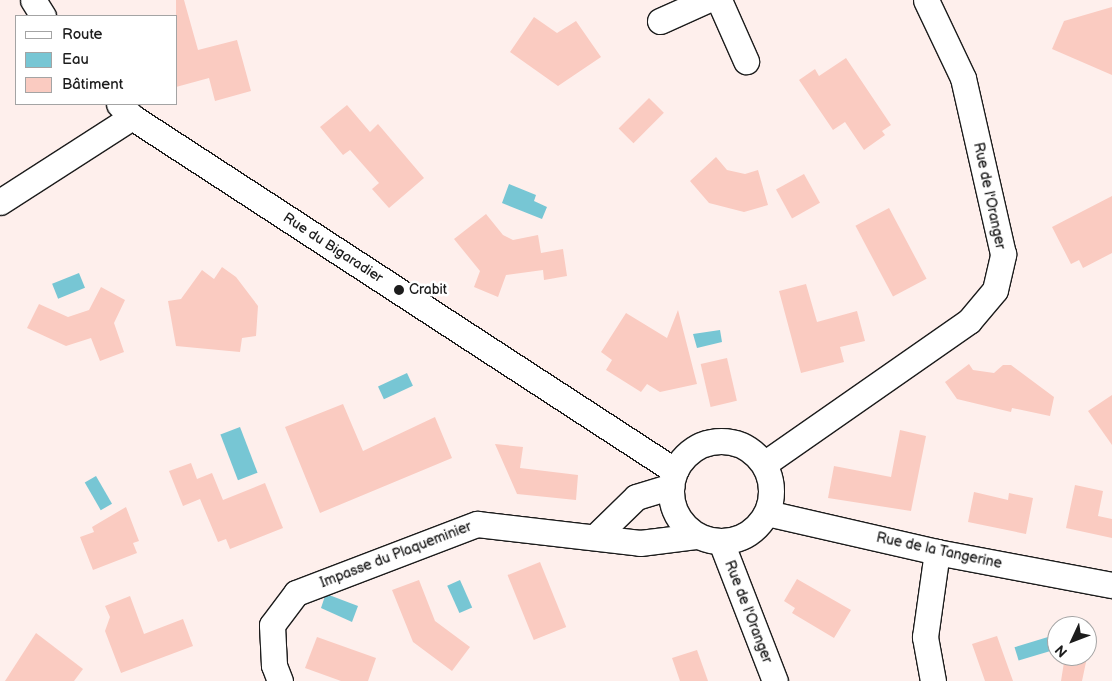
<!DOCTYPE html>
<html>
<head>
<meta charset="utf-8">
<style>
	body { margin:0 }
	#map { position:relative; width:1112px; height:681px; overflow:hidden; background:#feefec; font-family:"Balsamiq Sans",sans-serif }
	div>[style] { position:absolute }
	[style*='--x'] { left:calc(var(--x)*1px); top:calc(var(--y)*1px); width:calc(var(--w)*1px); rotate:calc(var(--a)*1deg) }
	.water>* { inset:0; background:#77c6d4; transform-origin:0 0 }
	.building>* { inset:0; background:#facbc1; transform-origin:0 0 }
	.roads { filter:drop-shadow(1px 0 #1c1c1c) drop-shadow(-1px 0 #1c1c1c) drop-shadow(0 1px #1c1c1c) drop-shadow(0 -1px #1c1c1c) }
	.minor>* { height:25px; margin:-12.5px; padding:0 12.5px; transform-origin:12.5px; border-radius:12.5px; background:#fff }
	.minor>.ring { margin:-12.5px; padding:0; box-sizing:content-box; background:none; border:25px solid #fff; border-radius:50% }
	.dots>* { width:14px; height:14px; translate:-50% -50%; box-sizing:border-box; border:2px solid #fff; border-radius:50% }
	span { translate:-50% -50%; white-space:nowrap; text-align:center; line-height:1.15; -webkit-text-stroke:5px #fff; paint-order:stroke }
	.street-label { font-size:14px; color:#1c1c1c }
	.poi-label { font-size:14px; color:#1c1c1c }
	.left { translate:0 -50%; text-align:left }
	.legend { position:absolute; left:15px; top:15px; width:162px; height:90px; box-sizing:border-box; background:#fff; border:1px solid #a4a4a4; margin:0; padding:6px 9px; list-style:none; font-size:15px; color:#1c1c1c }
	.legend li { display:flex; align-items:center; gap:10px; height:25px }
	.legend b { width:25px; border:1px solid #a4a4a4 }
	.north { position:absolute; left:1047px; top:616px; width:50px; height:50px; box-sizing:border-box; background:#fff; border:1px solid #a4a4a4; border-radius:50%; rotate:227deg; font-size:14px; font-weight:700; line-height:20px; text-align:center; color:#1c1c1c }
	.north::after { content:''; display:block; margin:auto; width:18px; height:22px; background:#1c1c1c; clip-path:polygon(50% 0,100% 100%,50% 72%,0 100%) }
</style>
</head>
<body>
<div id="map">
	<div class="water">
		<div style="clip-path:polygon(509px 184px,536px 195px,534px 201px,547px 207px,542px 219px,502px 203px)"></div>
		<div style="left:79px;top:273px;width:16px;height:29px;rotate:68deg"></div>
		<div style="clip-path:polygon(720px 330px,722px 342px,697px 348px,693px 334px)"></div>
		<div style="left:407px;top:373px;width:14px;height:32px;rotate:65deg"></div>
		<div style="left:240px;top:427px;width:49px;height:21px;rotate:69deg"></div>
		<div style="left:96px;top:476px;width:32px;height:13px;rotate:60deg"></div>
		<div style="left:460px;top:580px;width:30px;height:14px;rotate:66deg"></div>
		<div style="clip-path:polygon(329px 595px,358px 606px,352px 622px,321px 608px,325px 596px)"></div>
		<div style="left:1048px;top:637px;width:14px;height:35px;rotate:73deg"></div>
	</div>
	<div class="building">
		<div style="clip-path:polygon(176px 0,184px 0,198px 50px,237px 40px,251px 91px,215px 101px,209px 78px,176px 87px)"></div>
		<div style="clip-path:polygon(1112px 7px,1112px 75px,1052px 49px,1064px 21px)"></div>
		<div style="clip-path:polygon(534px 17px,557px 33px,576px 21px,601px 57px,558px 86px,510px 52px)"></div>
		<div style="clip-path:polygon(846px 58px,891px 125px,882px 131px,885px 135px,864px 150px,845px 122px,833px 130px,799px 80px,815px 69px,819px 76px)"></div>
		<div style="left:649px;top:98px;width:21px;height:43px;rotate:45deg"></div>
		<div style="clip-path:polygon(347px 105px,370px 132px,378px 124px,424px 178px,389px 208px,372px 189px,379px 183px,350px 150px,343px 155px,320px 127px)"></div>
		<div style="clip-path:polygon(716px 157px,727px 170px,745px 174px,758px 170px,768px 205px,744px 212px,709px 203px,690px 181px)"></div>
		<div style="left:804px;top:174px;width:33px;height:32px;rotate:61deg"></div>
		<div style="clip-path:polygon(1112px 196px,1112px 253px,1083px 268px,1079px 260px,1071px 264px,1052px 227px)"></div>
		<div style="left:889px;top:208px;width:80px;height:38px;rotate:62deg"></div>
		<div style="clip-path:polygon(486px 214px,503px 235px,513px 240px,538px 235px,541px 253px,563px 249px,567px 276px,544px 280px,543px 270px,506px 275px,498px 297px,474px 287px,480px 271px,454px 239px)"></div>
		<div style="clip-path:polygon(222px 267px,236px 277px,258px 306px,256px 336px,242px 338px,240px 352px,176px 346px,168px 301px,181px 299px,202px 270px,214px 279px)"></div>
		<div style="clip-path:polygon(806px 284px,817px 322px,857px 311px,865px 341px,840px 347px,844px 362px,801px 373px,779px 291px)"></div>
		<div style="clip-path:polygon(101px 287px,125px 300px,114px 323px,124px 352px,100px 361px,91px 338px,66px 346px,27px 328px,39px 304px,68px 317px,89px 310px)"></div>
		<div style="clip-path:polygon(678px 310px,697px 384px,660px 392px,647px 384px,641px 392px,606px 370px,612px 360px,601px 352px,626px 313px,667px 338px)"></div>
		<div style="left:727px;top:358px;width:44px;height:27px;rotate:77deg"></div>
		<div style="clip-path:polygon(969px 364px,973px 370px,994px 373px,1003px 365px,1011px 365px,1054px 397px,1050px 416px,1012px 408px,1011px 412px,957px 399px,945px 382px)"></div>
		<div style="clip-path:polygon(1112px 395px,1112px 445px,1088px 411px)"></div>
		<div style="clip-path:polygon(343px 404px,363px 451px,435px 417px,452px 458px,320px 513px,285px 427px)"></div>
		<div style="clip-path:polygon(900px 430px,926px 436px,911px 511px,828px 498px,834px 466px,891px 477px)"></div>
		<div style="clip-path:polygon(495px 444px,523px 447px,520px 468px,578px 475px,576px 500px,517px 494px)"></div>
		<div style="clip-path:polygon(191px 463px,197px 479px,212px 473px,223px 500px,265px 483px,283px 528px,230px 549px,226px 539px,218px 542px,200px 499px,183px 506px,169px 471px)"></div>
		<div style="clip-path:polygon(1075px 485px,1103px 491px,1098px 516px,1112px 519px,1112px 538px,1066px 528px)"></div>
		<div style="clip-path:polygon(974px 492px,1008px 500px,1009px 493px,1033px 498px,1026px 534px,968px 522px)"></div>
		<div style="clip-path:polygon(126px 507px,139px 541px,133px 543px,137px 553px,93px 570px,80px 537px,94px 532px,92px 527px)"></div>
		<div style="left:540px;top:562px;width:70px;height:35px;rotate:68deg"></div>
		<div style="clip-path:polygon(797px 579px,851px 610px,834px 638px,792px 613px,795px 608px,784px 601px)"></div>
		<div style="clip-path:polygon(419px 580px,435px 621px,470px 647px,452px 671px,413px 642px,392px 590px)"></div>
		<div style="clip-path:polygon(130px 596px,144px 634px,183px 619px,193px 646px,121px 673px,105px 631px,110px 617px,105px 606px)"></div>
		<div style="clip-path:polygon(1087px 628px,1093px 629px,1082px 681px,1061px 681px,1065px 656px,1087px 656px)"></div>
		<div style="clip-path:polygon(36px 633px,83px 669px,74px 681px,5px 681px)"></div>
		<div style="clip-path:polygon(997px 636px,1003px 653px,1013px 681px,985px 681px,972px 644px)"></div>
		<div style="clip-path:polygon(317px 637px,376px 658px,368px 681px,341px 681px,305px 668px)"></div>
		<div style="clip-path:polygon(697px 650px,708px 681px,680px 681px,672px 658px)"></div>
	</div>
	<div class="roads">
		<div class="minor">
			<div style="--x:33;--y:0;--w:19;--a:58"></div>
			<div style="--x:719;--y:0;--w:67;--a:66.1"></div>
			<div style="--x:660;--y:21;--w:51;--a:-24.1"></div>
			<div style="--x:119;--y:104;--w:18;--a:45"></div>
			<div style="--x:132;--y:117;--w:648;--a:33.1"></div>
			<div style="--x:0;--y:202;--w:157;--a:-32.8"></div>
			<div class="ring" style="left:671px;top:441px;width:75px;height:75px"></div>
			<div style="--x:764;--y:464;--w:250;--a:-34.9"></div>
			<div style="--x:969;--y:321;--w:40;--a:-50"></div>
			<div style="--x:995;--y:290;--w:37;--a:-77"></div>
			<div style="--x:1003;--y:254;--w:180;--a:-102.8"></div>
			<div style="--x:963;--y:78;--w:86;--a:-115.4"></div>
			<div style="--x:767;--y:513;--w:174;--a:12.9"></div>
			<div style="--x:937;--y:552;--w:178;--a:10.7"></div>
			<div style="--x:595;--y:537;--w:57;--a:-44.3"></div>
			<div style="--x:636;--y:497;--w:37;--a:-17"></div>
			<div style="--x:721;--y:542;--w:149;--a:68.8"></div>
			<div style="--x:280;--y:681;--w:17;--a:-111"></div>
			<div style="--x:274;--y:665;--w:40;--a:-92.9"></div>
			<div style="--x:272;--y:625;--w:40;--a:-53"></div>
			<div style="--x:296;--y:593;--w:194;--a:-20.9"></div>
			<div style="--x:477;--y:524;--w:164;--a:6.6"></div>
			<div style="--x:640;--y:543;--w:56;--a:-7.1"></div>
			<div style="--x:933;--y:681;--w:45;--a:-100.3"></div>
			<div style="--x:925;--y:637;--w:86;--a:-82"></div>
		</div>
	</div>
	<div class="dots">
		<div style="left:399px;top:290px;background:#1c1c1c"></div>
	</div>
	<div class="street-label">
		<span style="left:989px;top:196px;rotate:78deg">Rue de l'Oranger</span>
		<span style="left:333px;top:248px;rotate:33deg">Rue du Bigaradier</span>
		<span style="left:939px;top:551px;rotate:12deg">Rue de la Tangerine</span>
		<span style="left:396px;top:555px;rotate:-21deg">Impasse du Plaqueminier</span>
		<span style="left:748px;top:612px;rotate:69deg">Rue de l'Oranger</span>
	</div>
	<div class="poi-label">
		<span class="left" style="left:409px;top:290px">Crabit</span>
	</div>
	<ul class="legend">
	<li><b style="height:6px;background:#fff"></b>Route</li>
	<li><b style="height:14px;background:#77c6d4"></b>Eau</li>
	<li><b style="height:14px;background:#facbc1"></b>Bâtiment</li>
	</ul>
	<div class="north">N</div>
</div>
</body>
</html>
